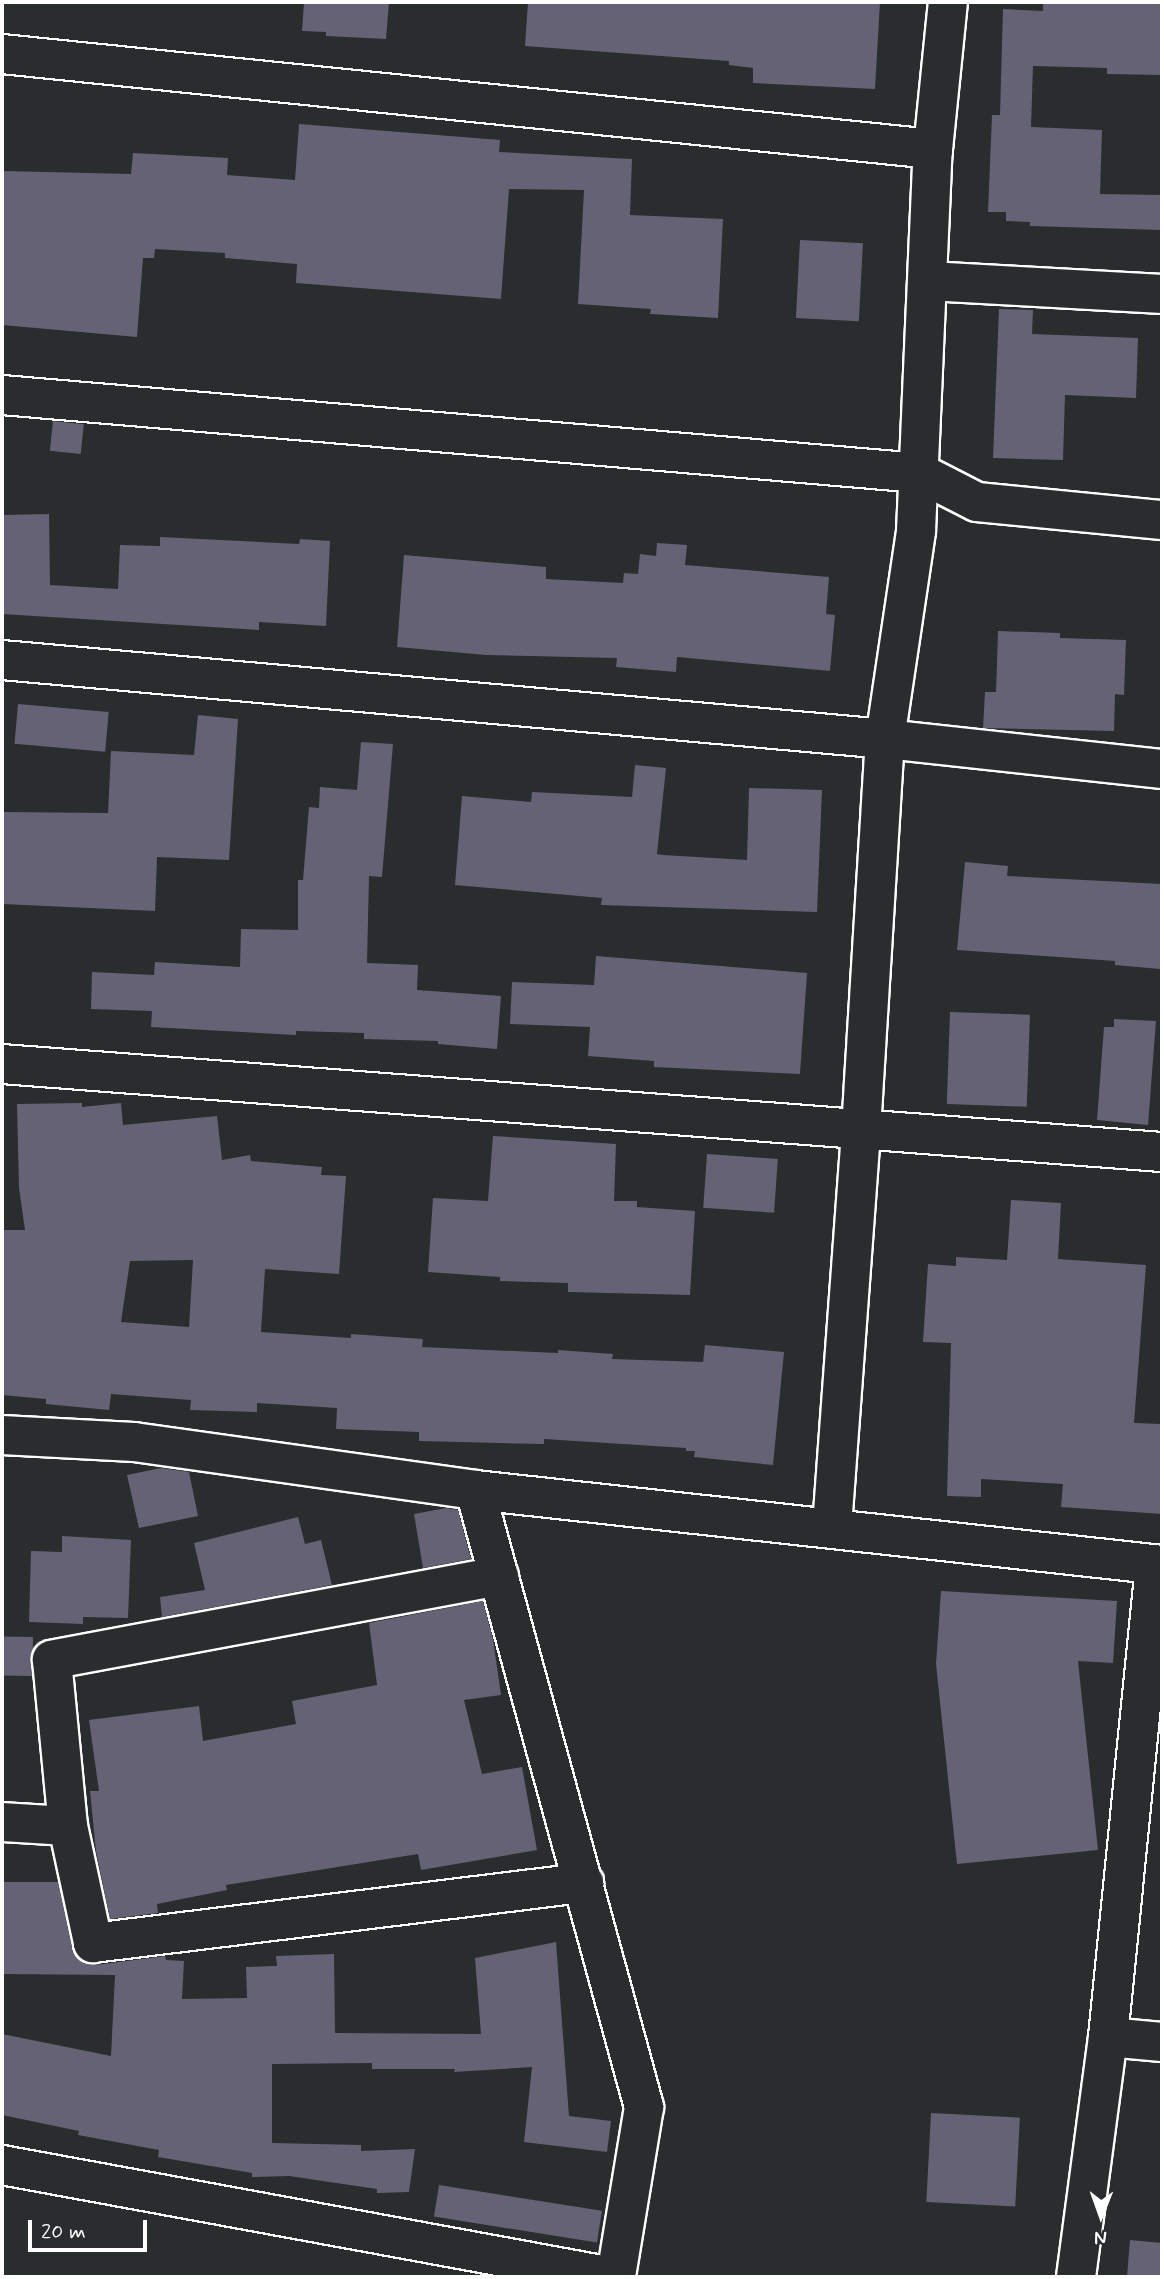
<!DOCTYPE html>
<html>
<head>
<meta charset="utf-8">
<style>
	body { margin:0 }
	#map { position:relative; width:1164px; height:2279px; overflow:hidden; background:#2a2d2e; font-family:Mynerve,sans-serif }
	div>[style] { position:absolute }
	[style*='--x'] { left:calc(var(--x)*1px); top:calc(var(--y)*1px); width:calc(var(--w)*1px); rotate:calc(var(--a)*1deg) }
	.building>* { inset:0; background:#646274; transform-origin:0 0 }
	.roads { filter:drop-shadow(2px 0 #fff) drop-shadow(-2px 0 #fff) drop-shadow(0 2px #fff) drop-shadow(0 -2px #fff) }
	.minor>* { height:38px; margin:-19px; padding:0 19px; transform-origin:19px; border-radius:19px; background:#2a2d2e }
	span { translate:-50% -50%; white-space:nowrap; text-align:center; line-height:1.15; -webkit-text-stroke:5px #2a2d2e; paint-order:stroke }
	.frame { position:absolute; inset:0; border:4px solid #fff; pointer-events:none }
	.north { position:absolute; left:1066px; top:2181px; width:70px; height:70px; -webkit-text-stroke:5px #2a2d2e; paint-order:stroke; rotate:181deg; font-size:19px; font-weight:700; line-height:28px; text-align:center; color:#fff }
	.north::after { content:''; display:block; margin:auto; width:24px; height:32px; background:#fff; clip-path:polygon(50% 0,100% 100%,50% 72%,0 100%) }
	.scale { position:absolute; left:28px; top:2220px; width:119px; height:32px; box-sizing:border-box; border:4px solid #fff; border-top:0; padding-left:9px; font-size:21px; line-height:24px; white-space:nowrap; color:#fff; -webkit-text-stroke:5px #2a2d2e; paint-order:stroke }
</style>
</head>
<body>
<div id="map">
	<div class="building">
		<div style="clip-path:polygon(304px 2px,389px 2px,386px 39px,326px 36px,326px 32px,302px 31px)"></div>
		<div style="clip-path:polygon(528px 2px,880px 2px,875px 89px,753px 83px,753px 68px,729px 65px,729px 61px,525px 46px)"></div>
		<div style="clip-path:polygon(1043px 2px,1162px 2px,1162px 75px,1107px 74px,1107px 68px,1033px 66px,1031px 127px,1102px 130px,1100px 194px,1162px 195px,1162px 230px,1030px 226px,1030px 222px,1006px 221px,1006px 212px,988px 212px,992px 115px,1000px 115px,1003px 9px,1043px 11px)"></div>
		<div style="clip-path:polygon(299px 124px,500px 140px,499px 152px,632px 159px,630px 215px,723px 219px,718px 318px,650px 314px,651px 309px,578px 304px,584px 190px,509px 189px,501px 299px,296px 283px,297px 264px,225px 258px,225px 253px,155px 249px,154px 258px,143px 258px,137px 337px,2px 325px,2px 171px,131px 174px,133px 153px,228px 158px,227px 175px,295px 180px)"></div>
		<div style="left:800px;top:240px;width:63px;height:78px;rotate:3deg"></div>
		<div style="clip-path:polygon(999px 309px,1033px 310px,1032px 334px,1138px 338px,1136px 398px,1065px 395px,1063px 460px,993px 458px)"></div>
		<div style="left:53px;top:421px;width:31px;height:30px;rotate:6deg"></div>
		<div style="clip-path:polygon(49px 514px,50px 585px,118px 589px,120px 545px,160px 546px,160px 537px,299px 544px,300px 539px,330px 541px,326px 626px,259px 622px,259px 630px,2px 614px,2px 515px)"></div>
		<div style="clip-path:polygon(657px 543px,687px 545px,685px 565px,829px 577px,826px 614px,835px 615px,830px 671px,677px 657px,676px 672px,616px 667px,617px 658px,486px 655px,397px 647px,404px 555px,546px 567px,546px 579px,623px 583px,624px 573px,638px 574px,640px 554px,656px 556px)"></div>
		<div style="clip-path:polygon(998px 631px,1060px 633px,1060px 638px,1126px 640px,1124px 695px,1115px 694px,1114px 731px,983px 728px,985px 692px,996px 692px)"></div>
		<div style="left:18px;top:704px;width:91px;height:40px;rotate:5deg"></div>
		<div style="clip-path:polygon(198px 715px,238px 719px,229px 860px,157px 857px,155px 911px,2px 904px,2px 812px,108px 813px,111px 751px,194px 755px)"></div>
		<div style="clip-path:polygon(361px 742px,393px 744px,382px 877px,369px 876px,367px 963px,418px 965px,417px 990px,501px 996px,497px 1049px,438px 1044px,438px 1041px,364px 1039px,364px 1033px,296px 1031px,296px 1035px,151px 1027px,152px 1011px,91px 1009px,92px 972px,154px 975px,155px 962px,240px 967px,241px 929px,298px 930px,298px 880px,303px 880px,309px 807px,319px 808px,320px 787px,357px 790px)"></div>
		<div style="clip-path:polygon(635px 765px,666px 768px,657px 854px,663px 855px,747px 860px,749px 788px,822px 790px,817px 912px,601px 905px,602px 898px,455px 885px,462px 796px,531px 802px,532px 792px,632px 797px)"></div>
		<div style="clip-path:polygon(965px 862px,1008px 866px,1007px 876px,1162px 884px,1160px 969px,1115px 965px,1115px 961px,957px 950px)"></div>
		<div style="clip-path:polygon(596px 956px,807px 973px,800px 1074px,654px 1067px,654px 1061px,588px 1056px,590px 1027px,510px 1024px,512px 982px,594px 985px)"></div>
		<div style="left:950px;top:1012px;width:80px;height:92px;rotate:2deg"></div>
		<div style="clip-path:polygon(1114px 1019px,1156px 1021px,1148px 1125px,1097px 1120px,1104px 1027px,1114px 1027px)"></div>
		<div style="clip-path:polygon(evenodd,82px 1103px,82px 1107px,121px 1103px,123px 1125px,217px 1116px,222px 1160px,250px 1155px,251px 1161px,322px 1167px,321px 1175px,346px 1176px,339px 1274px,265px 1269px,261px 1332px,351px 1338px,351px 1334px,423px 1339px,422px 1347px,558px 1353px,558px 1350px,613px 1354px,612px 1359px,703px 1362px,705px 1345px,784px 1352px,773px 1465px,694px 1457px,695px 1451px,686px 1451px,686px 1448px,544px 1439px,544px 1444px,419px 1441px,419px 1432px,336px 1429px,337px 1408px,257px 1403px,257px 1412px,190px 1410px,191px 1400px,111px 1394px,109px 1410px,46px 1404px,46px 1399px,2px 1395px,2px 1230px,25px 1230px,19px 1188px,17px 1104px,82px 1103px,193px 1260px,189px 1327px,121px 1322px,130px 1261px,193px 1260px)"></div>
		<div style="clip-path:polygon(493px 1136px,616px 1144px,614px 1201px,637px 1201px,637px 1207px,695px 1211px,690px 1295px,568px 1292px,568px 1283px,500px 1281px,500px 1277px,428px 1272px,433px 1198px,488px 1201px)"></div>
		<div style="left:707px;top:1154px;width:71px;height:54px;rotate:4deg"></div>
		<div style="clip-path:polygon(1011px 1200px,1061px 1203px,1058px 1259px,1146px 1265px,1134px 1423px,1162px 1424px,1162px 1514px,1061px 1507px,1063px 1484px,981px 1479px,981px 1497px,947px 1496px,951px 1343px,923px 1342px,928px 1264px,956px 1266px,956px 1257px,1007px 1260px)"></div>
		<div style="clip-path:polygon(161px 1468px,189px 1472px,198px 1516px,139px 1528px,127px 1475px)"></div>
		<div style="clip-path:polygon(446px 1508px,458px 1510px,471px 1559px,423px 1568px,414px 1514px)"></div>
		<div style="clip-path:polygon(298px 1517px,305px 1544px,321px 1540px,332px 1585px,162px 1617px,160px 1597px,205px 1590px,194px 1543px)"></div>
		<div style="clip-path:polygon(62px 1536px,131px 1540px,128px 1618px,83px 1617px,83px 1624px,29px 1622px,31px 1551px,62px 1552px)"></div>
		<div style="clip-path:polygon(941px 1591px,1117px 1601px,1113px 1663px,1078px 1661px,1098px 1850px,957px 1864px,936px 1664px)"></div>
		<div style="clip-path:polygon(483px 1601px,493px 1639px,501px 1695px,464px 1700px,482px 1774px,522px 1767px,537px 1850px,421px 1870px,418px 1854px,226px 1885px,227px 1890px,157px 1904px,158px 1913px,110px 1919px,96px 1851px,90px 1791px,99px 1791px,89px 1720px,199px 1706px,203px 1741px,296px 1724px,292px 1701px,377px 1685px,369px 1623px)"></div>
		<div style="left:33px;top:1637px;width:39px;height:31px;rotate:91deg"></div>
		<div style="clip-path:polygon(2px 1882px,58px 1882px,72px 1948px,84px 1963px,96px 1965px,165px 1956px,166px 1960px,184px 1961px,182px 1999px,247px 1998px,246px 1967px,277px 1966px,276px 1956px,334px 1954px,335px 2033px,481px 2034px,475px 1958px,556px 1942px,569px 2116px,611px 2121px,607px 2152px,524px 2142px,532px 2067px,454px 2072px,455px 2069px,372px 2069px,372px 2063px,272px 2064px,272px 2143px,361px 2145px,361px 2151px,415px 2149px,409px 2192px,377px 2193px,377px 2189px,289px 2176px,252px 2177px,252px 2173px,158px 2157px,159px 2150px,78px 2135px,79px 2131px,2px 2115px,2px 2034px,111px 2056px,115px 1975px,2px 1974px)"></div>
		<div style="left:931px;top:2113px;width:89px;height:89px;rotate:3deg"></div>
		<div style="left:439px;top:2185px;width:165px;height:32px;rotate:9deg"></div>
		<div style="clip-path:polygon(1130px 2240px,1162px 2243px,1162px 2277px,1127px 2277px)"></div>
	</div>
	<div class="roads">
		<div class="minor">
			<div style="--x:2;--y:54;--w:936;--a:5.83"></div>
			<div style="--x:929;--y:281;--w:233;--a:3.2"></div>
			<div style="--x:2;--y:395;--w:921;--a:4.86"></div>
			<div style="--x:920;--y:473;--w:64;--a:27"></div>
			<div style="--x:977;--y:502;--w:186;--a:5.6"></div>
			<div style="--x:2;--y:660;--w:887;--a:5.11"></div>
			<div style="--x:885;--y:739;--w:279;--a:6.2"></div>
			<div style="--x:2;--y:1064;--w:1163;--a:4.34"></div>
			<div style="--x:2;--y:1435;--w:132;--a:3"></div>
			<div style="--x:134;--y:1442;--w:344;--a:8"></div>
			<div style="--x:475;--y:1490;--w:691;--a:6.23"></div>
			<div style="--x:475;--y:1490;--w:640;--a:74.68"></div>
			<div style="--x:644;--y:2107;--w:172;--a:99.4"></div>
			<div style="--x:832;--y:1527;--w:398;--a:-85.8"></div>
			<div style="--x:861;--y:1130;--w:392;--a:-86.5"></div>
			<div style="--x:885;--y:739;--w:210;--a:-81.5"></div>
			<div style="--x:916;--y:531;--w:382;--a:-87.5"></div>
			<div style="--x:933;--y:149;--w:148;--a:-84.2"></div>
			<div style="--x:499;--y:1576;--w:455;--a:169.4"></div>
			<div style="--x:52;--y:1660;--w:167;--a:84.5"></div>
			<div style="--x:68;--y:1826;--w:120;--a:77.9"></div>
			<div style="--x:93;--y:1943;--w:495;--a:-7"></div>
			<div style="--x:2;--y:1822;--w:66;--a:3.5"></div>
			<div style="--x:1108;--y:2037;--w:54;--a:5.3"></div>
			<div style="--x:2;--y:2165;--w:620;--a:10.4"></div>
			<div style="--x:1076;--y:2277;--w:242;--a:-82.4"></div>
			<div style="--x:1108;--y:2037;--w:475;--a:-84.3"></div>
		</div>
	</div>
	<div class="frame"></div>
	<div class="north">N</div>
	<div class="scale">20 m</div>
</div>
</body>
</html>
